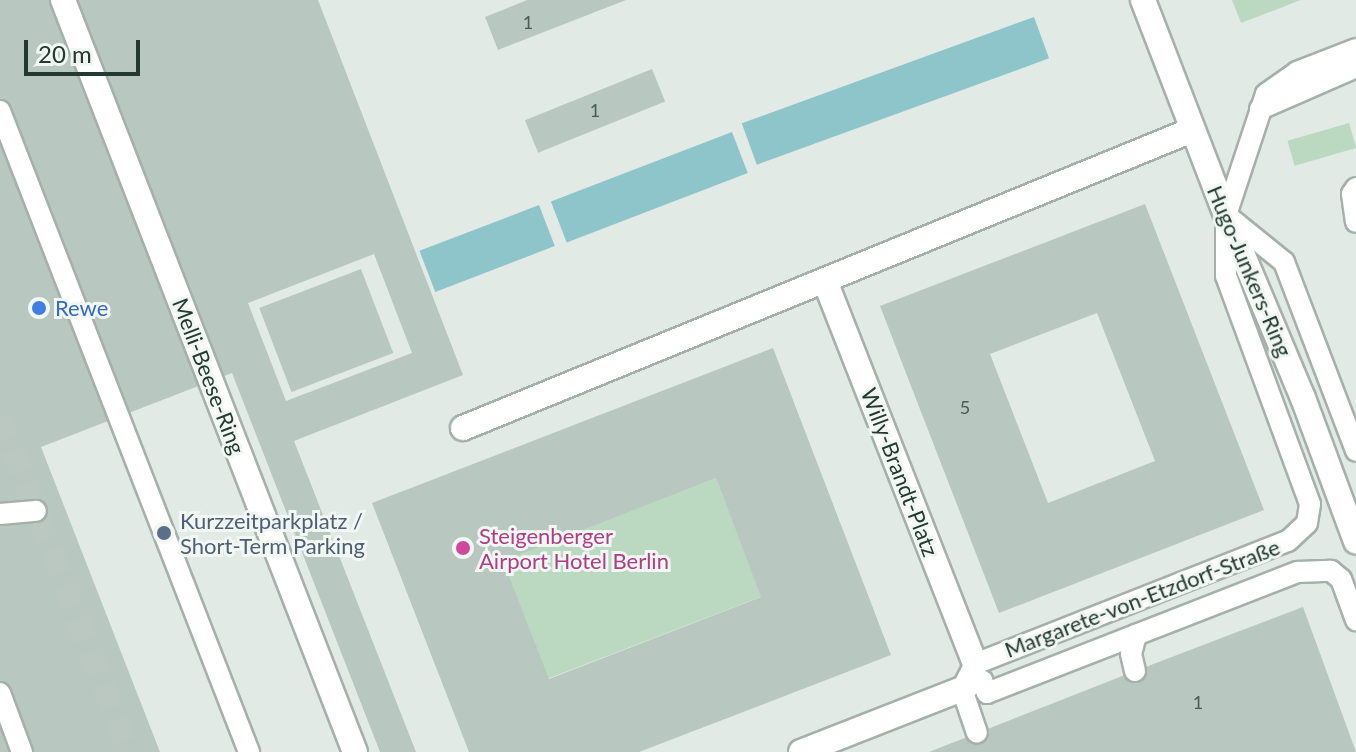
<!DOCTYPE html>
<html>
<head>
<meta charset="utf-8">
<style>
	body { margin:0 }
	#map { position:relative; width:1356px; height:752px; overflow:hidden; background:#e1eae5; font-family:Lato,sans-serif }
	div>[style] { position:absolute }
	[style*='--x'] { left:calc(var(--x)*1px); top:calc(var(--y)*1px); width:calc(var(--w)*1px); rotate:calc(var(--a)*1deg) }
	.green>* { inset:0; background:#bbd9c1; transform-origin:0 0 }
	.water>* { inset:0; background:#8dc5ca; transform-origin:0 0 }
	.building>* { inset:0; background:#b9c7c1; transform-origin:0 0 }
	.street-tunnel>* { height:24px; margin-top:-12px; transform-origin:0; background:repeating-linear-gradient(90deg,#bbc7c1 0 24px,transparent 0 36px) }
	.roads { filter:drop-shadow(2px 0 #a4b1ab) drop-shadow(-2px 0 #a4b1ab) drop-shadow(0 2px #a4b1ab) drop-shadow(0 -2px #a4b1ab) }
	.lane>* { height:20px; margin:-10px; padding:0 10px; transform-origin:10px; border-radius:10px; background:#fff }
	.street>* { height:24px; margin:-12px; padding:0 12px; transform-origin:12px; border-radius:12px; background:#fff }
	.secondary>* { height:24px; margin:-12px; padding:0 12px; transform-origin:12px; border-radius:12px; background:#fff }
	.dots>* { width:22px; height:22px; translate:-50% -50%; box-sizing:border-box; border:4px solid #f1f7f3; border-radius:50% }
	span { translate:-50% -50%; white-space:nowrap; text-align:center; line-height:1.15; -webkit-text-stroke:6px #f1f7f3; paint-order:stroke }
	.number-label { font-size:18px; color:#485c55 }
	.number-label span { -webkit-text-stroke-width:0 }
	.street-label { font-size:22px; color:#233931 }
	.shop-label { font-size:22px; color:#366cbe }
	.left { translate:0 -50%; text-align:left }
	.service-label { font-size:22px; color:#4e5e75 }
	.hotel-label { font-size:22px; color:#b23c85 }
	.scale { position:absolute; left:24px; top:40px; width:116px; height:36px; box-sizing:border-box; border:4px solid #233931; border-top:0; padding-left:10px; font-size:24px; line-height:28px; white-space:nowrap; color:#233931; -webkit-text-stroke:6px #f1f7f3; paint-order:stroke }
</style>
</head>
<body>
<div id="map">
	<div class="green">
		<div style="clip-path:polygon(1232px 0,1301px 0,1241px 23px)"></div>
		<div style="left:1349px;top:123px;width:26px;height:64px;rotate:74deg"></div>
		<div style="left:716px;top:478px;width:127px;height:229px;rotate:69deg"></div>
	</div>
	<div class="water">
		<div style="left:1034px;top:17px;width:44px;height:311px;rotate:70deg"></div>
		<div style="left:732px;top:132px;width:44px;height:194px;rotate:69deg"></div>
		<div style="left:539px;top:205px;width:44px;height:128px;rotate:69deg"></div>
	</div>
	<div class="building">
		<div style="clip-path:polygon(evenodd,0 0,318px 0,463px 375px,294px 441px,416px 752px,380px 752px,232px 373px,41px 447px,160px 752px,0 752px,0 0,374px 254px,412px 353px,286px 401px,248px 303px,374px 254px)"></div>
		<div style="clip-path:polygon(527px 0,626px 0,498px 50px,485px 17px)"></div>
		<div style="left:652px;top:69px;width:35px;height:137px;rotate:68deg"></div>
		<div style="clip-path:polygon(evenodd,1145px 204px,1264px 510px,999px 613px,880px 306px,1145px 204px,1097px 313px,1155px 461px,1048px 503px,990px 354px,1097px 313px)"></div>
		<div style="left:361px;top:269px;width:90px;height:109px;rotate:69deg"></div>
		<div style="clip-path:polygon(evenodd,773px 348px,891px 655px,639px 752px,469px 752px,372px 503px,773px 348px,716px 478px,761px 597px,549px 679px,503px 561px,716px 478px)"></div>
		<div style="clip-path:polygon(1303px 607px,1356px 752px,929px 752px,1135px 671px)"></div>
	</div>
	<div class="street-tunnel">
		<div style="--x:0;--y:416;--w:360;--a:69"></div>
	</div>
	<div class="roads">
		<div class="lane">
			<div style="--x:1260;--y:109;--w:105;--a:-23.6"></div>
			<div style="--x:0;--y:111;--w:688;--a:68.77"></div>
			<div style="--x:1356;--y:188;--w:7;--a:124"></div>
			<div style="--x:1352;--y:194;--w:28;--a:82"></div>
			<div style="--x:1226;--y:215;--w:75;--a:39"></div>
			<div style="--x:1284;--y:262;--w:202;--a:69.1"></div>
			<div style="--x:0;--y:514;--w:36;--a:-5"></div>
			<div style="--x:1135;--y:671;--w:17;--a:-103"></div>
			<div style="--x:1131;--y:654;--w:20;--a:-75"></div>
			<div style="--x:962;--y:689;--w:28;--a:-63"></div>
			<div style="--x:975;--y:664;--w:336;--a:-21.5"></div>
			<div style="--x:1288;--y:541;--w:26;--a:-43"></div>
			<div style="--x:1307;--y:523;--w:19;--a:-81"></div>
			<div style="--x:1310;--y:504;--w:243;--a:-110.2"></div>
			<div style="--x:1226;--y:276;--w:61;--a:-90"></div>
			<div style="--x:1226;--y:215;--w:127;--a:-71.7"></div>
			<div style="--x:1266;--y:94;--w:38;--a:-35"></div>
			<div style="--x:1297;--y:72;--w:63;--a:-21.3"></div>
			<div style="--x:962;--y:689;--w:22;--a:-22"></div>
			<div style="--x:982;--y:681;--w:13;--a:67"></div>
			<div style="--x:987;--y:693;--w:334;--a:-21.3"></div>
			<div style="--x:1298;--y:572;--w:33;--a:-2"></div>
			<div style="--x:1331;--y:571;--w:13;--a:39"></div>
			<div style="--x:1341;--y:579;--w:44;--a:69.9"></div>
			<div style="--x:962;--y:689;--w:46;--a:71.2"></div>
			<div style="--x:0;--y:693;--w:63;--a:69.6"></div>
		</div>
		<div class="street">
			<div style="--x:63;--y:0;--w:807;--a:68.78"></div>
			<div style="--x:825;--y:281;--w:411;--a:68.6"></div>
			<div style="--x:463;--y:428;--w:788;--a:-22.23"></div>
			<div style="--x:801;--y:752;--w:173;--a:-21.4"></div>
		</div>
		<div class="secondary">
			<div style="--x:1143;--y:0;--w:230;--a:68.9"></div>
			<div style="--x:1226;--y:215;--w:199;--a:67.2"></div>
			<div style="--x:1303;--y:398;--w:153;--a:69.7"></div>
		</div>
	</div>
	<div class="dots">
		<div style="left:39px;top:308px;background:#3f7fe0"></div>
		<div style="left:164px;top:533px;background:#5c6f8a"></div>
		<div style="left:463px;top:548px;background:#d1479c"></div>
	</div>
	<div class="number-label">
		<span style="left:528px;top:22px">1</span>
		<span style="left:595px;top:110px">1</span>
		<span style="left:965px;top:407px">5</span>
		<span style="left:1198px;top:702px">1</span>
	</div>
	<div class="street-label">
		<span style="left:1250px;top:271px;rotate:67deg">Hugo-Junkers-Ring</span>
		<span style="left:209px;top:376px;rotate:69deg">Melli-Beese-Ring</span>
		<span style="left:900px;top:472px;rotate:69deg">Willy-Brandt-Platz</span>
		<span style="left:1142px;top:598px;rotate:-21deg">Margarete-von-Etzdorf-Straße</span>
	</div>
	<div class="shop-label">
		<span class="left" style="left:55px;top:308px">Rewe</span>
	</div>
	<div class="service-label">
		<span class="left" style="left:180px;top:533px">Kurzzeitparkplatz /<br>Short-Term Parking</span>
	</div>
	<div class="hotel-label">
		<span class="left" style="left:479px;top:548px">Steigenberger<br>Airport Hotel Berlin</span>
	</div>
	<div class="scale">20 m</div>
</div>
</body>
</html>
